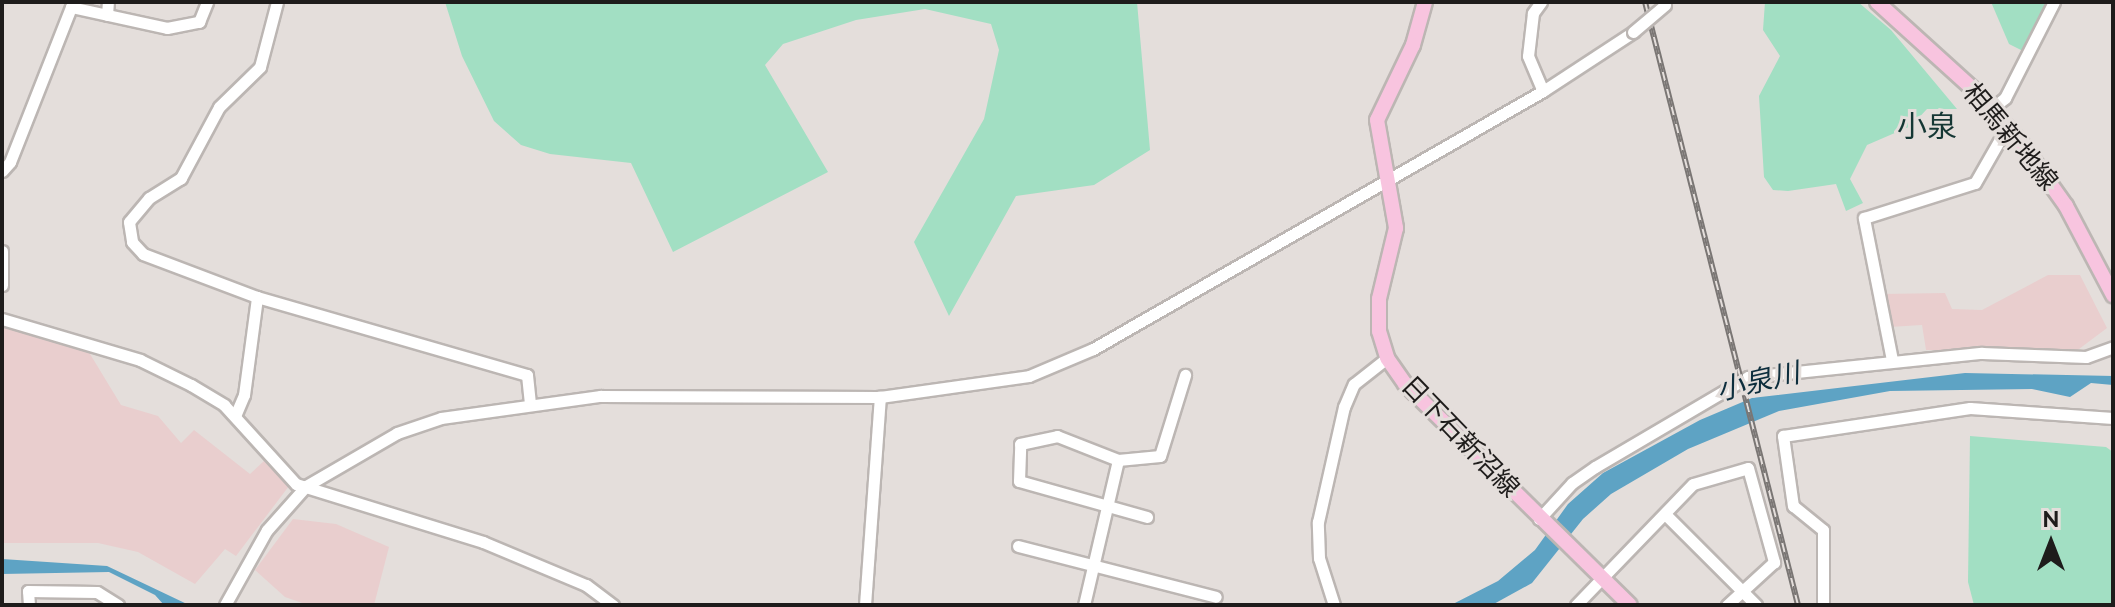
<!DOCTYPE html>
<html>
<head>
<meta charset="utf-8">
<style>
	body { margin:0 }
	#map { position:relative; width:2115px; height:607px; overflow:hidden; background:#e4dedb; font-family:Raleway,"Noto Sans JP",sans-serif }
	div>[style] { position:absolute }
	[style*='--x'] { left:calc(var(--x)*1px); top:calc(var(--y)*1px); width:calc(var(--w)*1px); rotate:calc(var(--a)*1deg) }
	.commercial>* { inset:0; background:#e9cece }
	.green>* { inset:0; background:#a2dfc3 }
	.water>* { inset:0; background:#5ea3c4 }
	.roads { filter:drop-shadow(2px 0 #bcb6b3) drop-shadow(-2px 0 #bcb6b3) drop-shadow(0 2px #bcb6b3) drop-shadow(0 -2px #bcb6b3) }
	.minor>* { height:11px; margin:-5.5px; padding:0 5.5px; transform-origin:5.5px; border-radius:5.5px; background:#fff }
	.major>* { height:14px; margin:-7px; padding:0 7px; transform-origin:7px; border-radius:7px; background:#f8c4df }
	.rail>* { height:6px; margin-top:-3px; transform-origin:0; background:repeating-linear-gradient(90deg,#e4dedb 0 9px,#7a7674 0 18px); box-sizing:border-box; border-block:2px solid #7a7674 }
	.bridges { filter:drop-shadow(2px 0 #bcb6b3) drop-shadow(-2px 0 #bcb6b3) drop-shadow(0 2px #bcb6b3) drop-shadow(0 -2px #bcb6b3) }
	.minor-bridge>* { height:11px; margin:-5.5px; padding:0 5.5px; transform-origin:5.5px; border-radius:5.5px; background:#fff }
	span { translate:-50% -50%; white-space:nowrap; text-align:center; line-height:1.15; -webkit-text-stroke:6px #e4dedb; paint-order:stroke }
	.street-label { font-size:26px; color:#1e1c1b }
	.water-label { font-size:28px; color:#0d2e3d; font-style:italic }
	.quarter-label { font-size:30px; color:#153734 }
	.frame { position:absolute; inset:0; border:4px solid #1e1c1b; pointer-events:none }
	.north { position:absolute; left:2011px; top:503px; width:80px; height:80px; -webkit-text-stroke:6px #e4dedb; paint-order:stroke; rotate:0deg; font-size:22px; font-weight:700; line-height:32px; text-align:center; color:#1e1c1b }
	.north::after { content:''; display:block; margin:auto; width:28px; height:36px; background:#1e1c1b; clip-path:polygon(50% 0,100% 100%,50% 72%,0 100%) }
</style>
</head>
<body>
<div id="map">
	<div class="commercial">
		<div style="clip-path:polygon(2048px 275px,2080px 275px,2107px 328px,2075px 352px,1926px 350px,1922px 325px,1889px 327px,1882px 294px,1945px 293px,1952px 309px,1982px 310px)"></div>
		<div style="clip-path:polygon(2px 325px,87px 349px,121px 405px,158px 416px,181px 443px,194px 430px,250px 474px,264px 461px,289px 486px,236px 556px,225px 549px,195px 584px,138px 552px,98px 543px,2px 543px)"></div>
		<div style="clip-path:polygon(293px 519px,336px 524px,389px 547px,374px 605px,308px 605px,285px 597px,255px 570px)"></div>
	</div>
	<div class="green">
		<div style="clip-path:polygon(445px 2px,1137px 2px,1150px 150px,1094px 185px,1016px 196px,949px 316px,914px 242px,984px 119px,999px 50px,991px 24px,925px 9px,856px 20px,783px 44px,765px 65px,828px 172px,673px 252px,631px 163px,550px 154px,521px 145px,494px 121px,462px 56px)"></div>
		<div style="clip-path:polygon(1765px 2px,1858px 2px,1891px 30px,1957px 109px,1927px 109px,1911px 126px,1867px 145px,1850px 179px,1863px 203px,1846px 211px,1836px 184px,1788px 191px,1773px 190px,1764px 177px,1759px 96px,1780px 56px,1763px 30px)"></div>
		<div style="clip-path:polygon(1991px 2px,2046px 2px,2023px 51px,2009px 44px)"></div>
		<div style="clip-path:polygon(1970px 436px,2106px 447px,2113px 452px,2113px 605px,1974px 605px,1968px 582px)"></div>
	</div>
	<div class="water">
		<div style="clip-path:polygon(1965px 373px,2113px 376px,2113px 385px,2091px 383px,2070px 397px,2032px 389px,1890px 391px,1779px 411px,1688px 449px,1611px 494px,1583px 519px,1532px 583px,1492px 605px,1451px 605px,1498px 581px,1535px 550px,1568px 504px,1603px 473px,1700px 420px,1752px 398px)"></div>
		<div style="clip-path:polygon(2px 559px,107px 566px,189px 605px,164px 605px,155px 595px,109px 572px,2px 574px)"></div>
	</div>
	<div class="roads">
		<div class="minor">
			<div style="--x:277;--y:2;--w:67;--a:104.7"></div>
			<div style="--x:260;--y:67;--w:57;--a:135.7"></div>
			<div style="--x:219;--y:107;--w:81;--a:118.2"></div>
			<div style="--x:181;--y:178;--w:38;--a:148"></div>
			<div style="--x:149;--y:198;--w:31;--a:130"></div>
			<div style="--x:129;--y:222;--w:20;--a:81"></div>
			<div style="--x:132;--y:242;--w:16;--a:47"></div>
			<div style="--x:143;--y:254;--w:122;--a:20.7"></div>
			<div style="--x:257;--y:297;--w:281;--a:16.1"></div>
			<div style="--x:527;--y:375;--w:30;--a:84"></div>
			<div style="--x:1541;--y:2;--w:14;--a:126"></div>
			<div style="--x:1533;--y:13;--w:43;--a:96.6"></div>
			<div style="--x:1528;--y:56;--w:38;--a:67"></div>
			<div style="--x:107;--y:15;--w:13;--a:-86"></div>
			<div style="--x:1991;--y:109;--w:18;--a:-38"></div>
			<div style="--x:2005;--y:98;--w:108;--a:-63"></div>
			<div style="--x:2;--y:171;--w:12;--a:-48"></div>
			<div style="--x:10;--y:162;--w:167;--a:-68.5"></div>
			<div style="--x:71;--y:7;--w:98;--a:12.3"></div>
			<div style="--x:167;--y:28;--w:33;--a:-11"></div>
			<div style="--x:199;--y:22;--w:22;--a:-68"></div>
			<div style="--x:2;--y:251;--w:34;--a:90"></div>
			<div style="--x:2;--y:319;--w:144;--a:16.5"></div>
			<div style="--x:140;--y:360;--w:57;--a:26.1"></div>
			<div style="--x:191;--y:385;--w:39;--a:31"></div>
			<div style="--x:224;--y:405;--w:107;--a:47.7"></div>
			<div style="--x:296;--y:484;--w:196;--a:17.2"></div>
			<div style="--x:483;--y:542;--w:112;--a:22.7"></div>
			<div style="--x:586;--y:585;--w:34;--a:37"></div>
			<div style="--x:1892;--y:360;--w:145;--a:-101.2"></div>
			<div style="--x:1864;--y:218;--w:116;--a:-17.5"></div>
			<div style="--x:1975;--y:183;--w:64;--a:-60.3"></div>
			<div style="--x:235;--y:416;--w:23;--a:-67"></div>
			<div style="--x:244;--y:395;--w:99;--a:-82.4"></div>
			<div style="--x:1665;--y:514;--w:129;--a:45"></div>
			<div style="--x:1147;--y:517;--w:133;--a:-164.3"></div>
			<div style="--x:1019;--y:481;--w:37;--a:-88"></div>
			<div style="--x:1020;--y:444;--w:38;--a:-12"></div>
			<div style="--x:1057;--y:436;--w:66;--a:21.5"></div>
			<div style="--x:1118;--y:460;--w:42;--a:-5.4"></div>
			<div style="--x:1160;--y:456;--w:85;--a:-72.8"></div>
			<div style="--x:1539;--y:519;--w:49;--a:-47.5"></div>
			<div style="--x:1572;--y:483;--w:28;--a:-35"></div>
			<div style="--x:1595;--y:467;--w:178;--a:-30.5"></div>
			<div style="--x:1748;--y:377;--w:235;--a:-5.9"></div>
			<div style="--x:1982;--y:353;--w:104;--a:2.2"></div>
			<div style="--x:2086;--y:357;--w:29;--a:-20"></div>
			<div style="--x:1018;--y:546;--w:204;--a:14.4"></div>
			<div style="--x:29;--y:605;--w:14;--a:-94"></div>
			<div style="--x:28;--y:591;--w:69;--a:0.8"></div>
			<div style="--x:97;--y:592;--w:25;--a:32"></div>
			<div style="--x:225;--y:605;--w:86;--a:-60.8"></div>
			<div style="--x:267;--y:530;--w:59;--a:-48.4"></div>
			<div style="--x:306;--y:486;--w:105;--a:-30.2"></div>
			<div style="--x:397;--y:433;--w:46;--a:-18.8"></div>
			<div style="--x:441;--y:418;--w:161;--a:-7.9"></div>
			<div style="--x:600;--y:396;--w:280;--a:0.2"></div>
			<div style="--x:880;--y:397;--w:150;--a:-8"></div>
			<div style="--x:1029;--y:376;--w:69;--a:-22.9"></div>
			<div style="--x:1093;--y:349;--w:519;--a:-29.83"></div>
			<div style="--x:1543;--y:91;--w:108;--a:-33.2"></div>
			<div style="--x:865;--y:605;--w:209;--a:-85.9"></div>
			<div style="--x:1084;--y:605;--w:149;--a:-76.8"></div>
			<div style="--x:1334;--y:605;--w:49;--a:-107.7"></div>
			<div style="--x:1319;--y:558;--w:36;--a:-92"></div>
			<div style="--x:1318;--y:522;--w:118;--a:-77.3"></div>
			<div style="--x:1344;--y:407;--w:25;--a:-67"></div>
			<div style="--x:1354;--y:384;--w:42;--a:-38.2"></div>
			<div style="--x:1576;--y:605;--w:168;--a:-46"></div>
			<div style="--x:1693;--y:484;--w:57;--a:-16.2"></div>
			<div style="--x:1748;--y:468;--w:98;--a:74.5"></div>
			<div style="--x:1774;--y:562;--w:64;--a:137.5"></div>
			<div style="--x:1823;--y:605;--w:75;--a:-90"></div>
			<div style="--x:1823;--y:530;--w:38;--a:-141"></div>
			<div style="--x:1793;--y:506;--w:71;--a:-98.1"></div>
			<div style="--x:1783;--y:436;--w:189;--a:-8.5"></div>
			<div style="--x:1970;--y:408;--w:143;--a:4"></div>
		</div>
		<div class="major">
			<div style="--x:1425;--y:2;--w:45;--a:105.6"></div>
			<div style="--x:1413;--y:45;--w:83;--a:115.6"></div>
			<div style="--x:1377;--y:120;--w:110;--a:80"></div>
			<div style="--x:1396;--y:228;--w:73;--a:103.5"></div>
			<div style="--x:1379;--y:299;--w:32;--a:90"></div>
			<div style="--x:1379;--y:331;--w:28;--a:73"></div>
			<div style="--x:1387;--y:358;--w:32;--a:55"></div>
			<div style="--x:1405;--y:384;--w:315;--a:44.5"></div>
			<div style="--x:1877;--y:2;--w:131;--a:42.2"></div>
			<div style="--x:1974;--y:90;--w:72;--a:48.4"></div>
			<div style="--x:2022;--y:144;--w:76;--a:54.6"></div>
			<div style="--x:2066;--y:206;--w:101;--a:62.2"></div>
		</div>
	</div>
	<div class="rail">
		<div style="--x:1645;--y:2;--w:622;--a:75.76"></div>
	</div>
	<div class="bridges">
		<div class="minor-bridge">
			<div style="--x:1633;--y:32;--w:42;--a:-40.2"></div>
		</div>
	</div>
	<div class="street-label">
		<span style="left:2010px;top:137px;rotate:50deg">相馬新地線</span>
		<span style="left:1460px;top:437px;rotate:46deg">日下石新沼線</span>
	</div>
	<div class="water-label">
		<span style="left:1758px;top:382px;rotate:-13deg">小泉川</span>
	</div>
	<div class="quarter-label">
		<span style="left:1927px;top:127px">小泉</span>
	</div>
	<div class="frame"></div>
	<div class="north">N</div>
</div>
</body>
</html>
